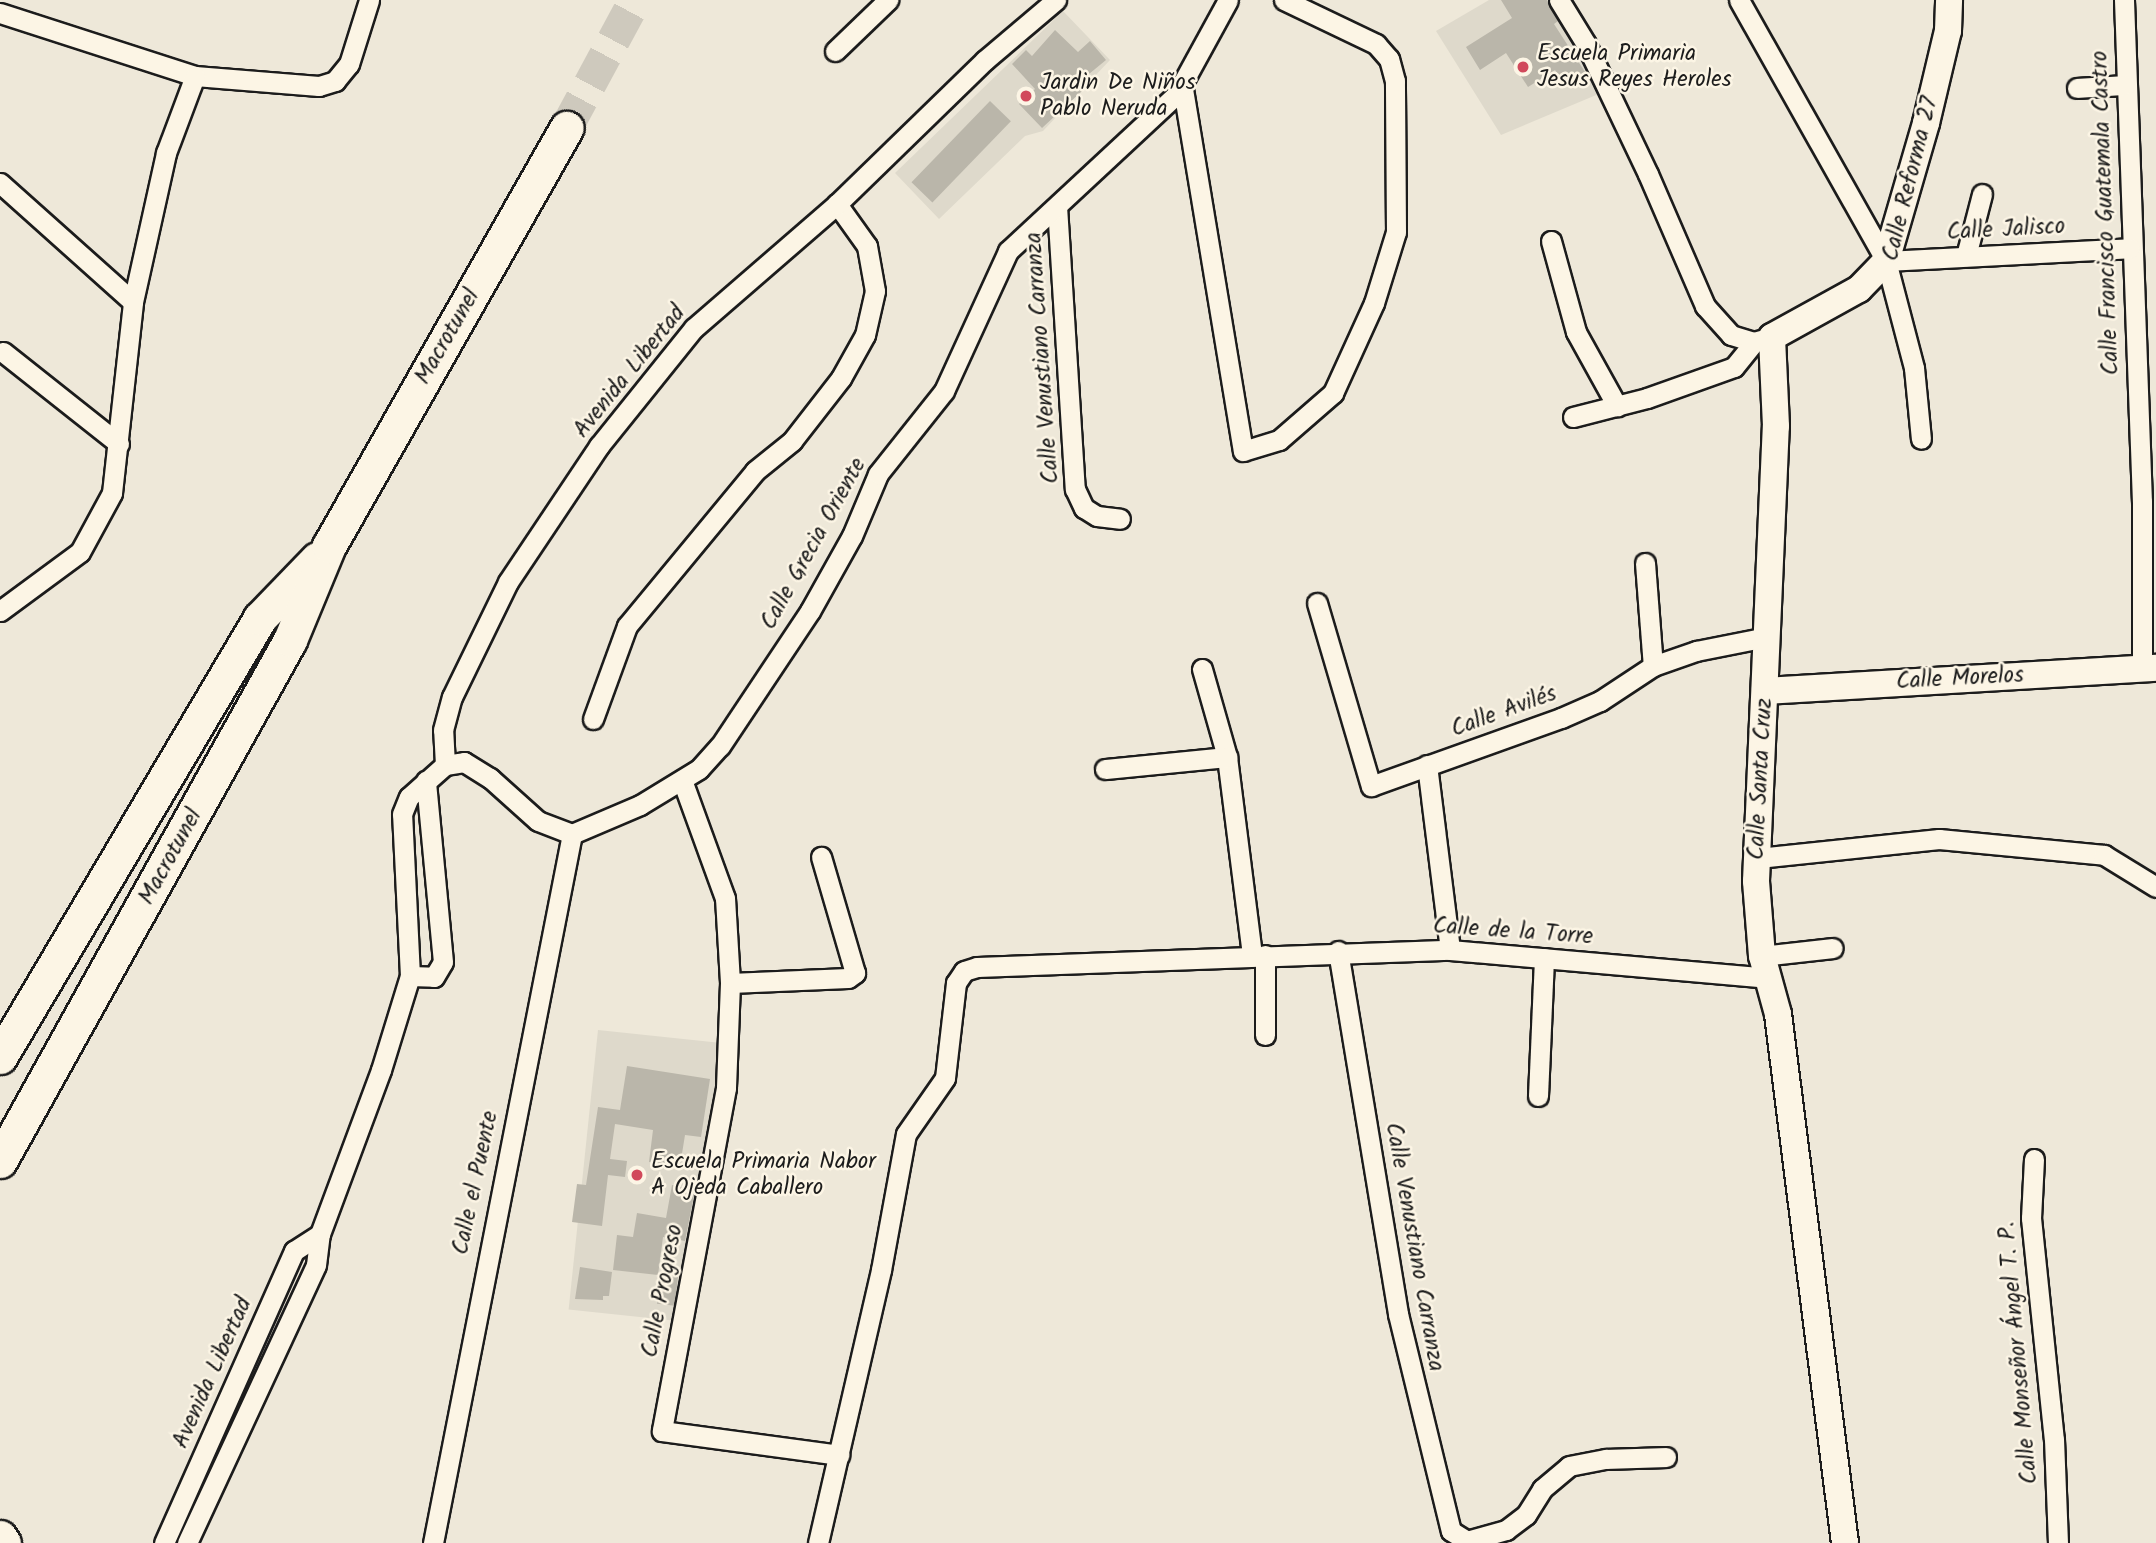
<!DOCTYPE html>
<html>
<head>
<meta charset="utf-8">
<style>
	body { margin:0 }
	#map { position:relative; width:2156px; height:1543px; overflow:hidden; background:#eee8d9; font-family:Kalam,sans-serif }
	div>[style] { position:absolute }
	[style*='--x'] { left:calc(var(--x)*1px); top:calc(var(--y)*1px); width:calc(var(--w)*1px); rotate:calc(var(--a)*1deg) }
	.built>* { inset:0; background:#ded9cb; transform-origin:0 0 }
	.building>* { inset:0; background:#bab6aa; transform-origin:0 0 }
	.highway-tunnel>* { height:33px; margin-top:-16.5px; transform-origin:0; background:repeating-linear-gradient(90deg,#cec9bd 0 33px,transparent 0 50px) }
	.roads { filter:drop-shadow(2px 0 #1c1c1c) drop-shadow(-2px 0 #1c1c1c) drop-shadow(0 2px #1c1c1c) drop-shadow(0 -2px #1c1c1c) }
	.street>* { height:19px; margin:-9.5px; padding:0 9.5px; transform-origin:9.5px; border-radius:9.5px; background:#fcf5e5 }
	.secondary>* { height:26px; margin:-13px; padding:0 13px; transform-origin:13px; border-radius:13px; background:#fcf5e5 }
	.highway>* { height:33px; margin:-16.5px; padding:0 16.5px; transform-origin:16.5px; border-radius:16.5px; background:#fcf5e5 }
	.dots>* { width:19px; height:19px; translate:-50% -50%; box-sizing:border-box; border:4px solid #fcf5e5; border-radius:50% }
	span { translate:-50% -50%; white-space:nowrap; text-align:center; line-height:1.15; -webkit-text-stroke:5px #fcf5e5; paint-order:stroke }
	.poi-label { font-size:23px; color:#1c1c1c }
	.left { translate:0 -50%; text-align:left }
	.street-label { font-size:23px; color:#1c1c1c }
</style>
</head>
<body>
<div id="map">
	<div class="built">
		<div style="clip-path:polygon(1489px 0,1549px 0,1601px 93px,1501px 135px,1436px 31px)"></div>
		<div style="clip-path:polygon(1063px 11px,1110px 60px,1043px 131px,1025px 136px,939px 219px,895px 173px)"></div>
		<div style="left:598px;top:1030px;width:124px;height:281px;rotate:6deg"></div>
	</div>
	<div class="building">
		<div style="clip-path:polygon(1501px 0,1547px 0,1558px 21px,1554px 24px,1585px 72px,1565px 85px,1555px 70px,1528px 87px,1506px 53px,1480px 70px,1466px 47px,1512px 18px)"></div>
		<div style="clip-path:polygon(1055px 30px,1078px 52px,1090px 41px,1106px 60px,1089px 74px,1094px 80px,1042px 128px,1019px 104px,1035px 89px,1012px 64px,1026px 50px,1032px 56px)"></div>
		<div style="left:990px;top:101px;width:29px;height:113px;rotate:44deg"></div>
		<div style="clip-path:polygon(627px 1066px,710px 1079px,701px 1137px,685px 1135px,680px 1166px,649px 1162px,653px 1130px,615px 1124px,610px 1159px,627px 1161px,625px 1177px,608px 1175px,602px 1226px,572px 1222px,577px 1184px,586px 1185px,598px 1107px,620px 1110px)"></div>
		<div style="clip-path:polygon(672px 1185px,695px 1190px,685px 1241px,663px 1237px,658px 1275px,613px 1270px,617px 1235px,633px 1237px,637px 1213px,666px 1218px)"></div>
		<div style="clip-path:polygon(580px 1267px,612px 1272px,609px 1296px,603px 1296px,603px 1300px,575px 1299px)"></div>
		<div style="left:660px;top:1275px;width:18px;height:29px;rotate:6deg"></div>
	</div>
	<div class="highway-tunnel">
		<div style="--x:566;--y:128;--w:145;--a:-61.7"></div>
	</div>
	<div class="roads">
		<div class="street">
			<div style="--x:1559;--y:0;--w:52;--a:58.5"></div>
			<div style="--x:1586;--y:44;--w:144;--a:64.5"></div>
			<div style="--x:1648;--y:174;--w:144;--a:66.6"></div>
			<div style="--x:1705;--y:306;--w:39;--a:48"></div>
			<div style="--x:1731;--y:335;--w:24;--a:17"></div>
			<div style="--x:1754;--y:342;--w:19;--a:-16"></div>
			<div style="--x:1739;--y:0;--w:300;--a:60.6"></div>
			<div style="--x:1886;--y:261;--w:111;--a:75.3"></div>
			<div style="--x:1914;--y:368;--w:71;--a:84.4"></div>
			<div style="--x:2124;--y:0;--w:502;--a:87.95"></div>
			<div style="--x:2142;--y:502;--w:166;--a:90"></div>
			<div style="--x:0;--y:13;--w:205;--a:17.9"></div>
			<div style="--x:195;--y:76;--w:124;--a:4.6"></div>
			<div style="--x:319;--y:86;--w:17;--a:-17"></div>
			<div style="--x:335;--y:81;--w:22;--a:-51"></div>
			<div style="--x:349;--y:64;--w:67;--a:-72.6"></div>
			<div style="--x:835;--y:51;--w:74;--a:-43.9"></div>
			<div style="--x:1182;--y:83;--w:373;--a:80.6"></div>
			<div style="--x:1243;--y:451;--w:38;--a:-17"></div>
			<div style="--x:1279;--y:440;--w:72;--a:-41"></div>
			<div style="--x:1333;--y:393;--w:99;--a:-65.5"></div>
			<div style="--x:1374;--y:303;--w:74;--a:-72.8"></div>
			<div style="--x:1396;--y:232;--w:151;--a:-90.4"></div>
			<div style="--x:1395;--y:81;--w:23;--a:-105"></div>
			<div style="--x:1389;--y:59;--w:20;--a:-131"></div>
			<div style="--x:1376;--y:44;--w:102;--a:-154.4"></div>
			<div style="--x:2077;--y:88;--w:48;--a:-3.6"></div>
			<div style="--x:0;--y:183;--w:178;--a:41.8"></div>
			<div style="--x:1057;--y:206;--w:284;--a:86.4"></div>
			<div style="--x:1075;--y:489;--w:21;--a:65"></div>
			<div style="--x:1084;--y:508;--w:15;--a:32"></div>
			<div style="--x:1097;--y:516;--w:23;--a:7"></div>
			<div style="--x:1551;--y:241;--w:94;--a:74.6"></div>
			<div style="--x:1576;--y:332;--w:85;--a:61"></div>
			<div style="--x:1966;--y:256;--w:64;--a:-75.5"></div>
			<div style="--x:1886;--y:261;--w:244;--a:-3"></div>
			<div style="--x:3;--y:352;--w:148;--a:38.4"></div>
			<div style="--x:1573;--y:417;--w:76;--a:-14.4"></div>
			<div style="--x:1647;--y:398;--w:92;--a:-19.6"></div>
			<div style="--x:1734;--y:367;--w:32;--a:-51"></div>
			<div style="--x:1645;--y:563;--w:103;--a:85.6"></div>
			<div style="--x:1317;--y:603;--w:191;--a:73.6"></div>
			<div style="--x:1371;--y:786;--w:202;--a:-19.7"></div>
			<div style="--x:1561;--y:718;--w:43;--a:-23.6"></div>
			<div style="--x:1600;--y:701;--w:64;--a:-33.4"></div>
			<div style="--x:1653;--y:666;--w:46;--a:-19.2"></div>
			<div style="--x:1696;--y:651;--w:72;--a:-11.2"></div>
			<div style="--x:0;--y:611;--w:99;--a:-36.4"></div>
			<div style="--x:80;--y:552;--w:67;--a:-61.5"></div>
			<div style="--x:112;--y:493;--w:192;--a:-83.7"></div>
			<div style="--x:133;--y:302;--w:153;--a:-77.5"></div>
			<div style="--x:166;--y:153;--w:82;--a:-69.4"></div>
			<div style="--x:1202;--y:669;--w:91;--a:74.1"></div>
			<div style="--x:1227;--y:757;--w:201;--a:82.8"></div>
			<div style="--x:593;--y:719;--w:99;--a:-69.9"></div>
			<div style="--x:627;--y:626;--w:201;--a:-50.4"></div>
			<div style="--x:755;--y:471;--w:48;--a:-39"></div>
			<div style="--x:792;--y:441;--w:80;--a:-52.1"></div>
			<div style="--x:841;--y:378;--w:49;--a:-60.8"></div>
			<div style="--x:865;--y:335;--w:45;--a:-77.2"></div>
			<div style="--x:875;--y:291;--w:46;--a:-100.1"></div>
			<div style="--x:867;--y:246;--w:52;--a:-125.5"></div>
			<div style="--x:445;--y:765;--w:35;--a:-93"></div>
			<div style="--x:443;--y:730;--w:34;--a:-75"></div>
			<div style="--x:452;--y:697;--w:128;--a:-64"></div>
			<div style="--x:508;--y:582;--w:164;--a:-56.2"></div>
			<div style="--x:599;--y:446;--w:151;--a:-51.2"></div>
			<div style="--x:694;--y:328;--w:189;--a:-40.9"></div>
			<div style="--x:837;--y:204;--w:206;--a:-44.2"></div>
			<div style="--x:985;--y:60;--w:93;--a:-40.2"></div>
			<div style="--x:1427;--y:765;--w:186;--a:82.9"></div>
			<div style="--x:1105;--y:769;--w:123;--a:-5.6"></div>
			<div style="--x:682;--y:780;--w:126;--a:70"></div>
			<div style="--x:725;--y:898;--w:85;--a:86.6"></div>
			<div style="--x:730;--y:983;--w:105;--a:92.2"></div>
			<div style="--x:726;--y:1088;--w:349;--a:100.6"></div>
			<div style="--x:662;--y:1431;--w:179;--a:7.7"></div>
			<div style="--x:572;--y:834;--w:74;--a:-23.1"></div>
			<div style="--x:640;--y:805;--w:69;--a:-31.4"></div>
			<div style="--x:699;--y:769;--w:31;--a:-48"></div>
			<div style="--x:720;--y:746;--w:162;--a:-56.3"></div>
			<div style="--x:810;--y:611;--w:86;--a:-60.8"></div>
			<div style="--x:852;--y:536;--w:67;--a:-67.2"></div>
			<div style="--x:878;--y:474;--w:106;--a:-51.5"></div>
			<div style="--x:944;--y:391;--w:154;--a:-65.4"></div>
			<div style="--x:1008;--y:251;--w:229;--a:-42.9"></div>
			<div style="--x:1176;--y:95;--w:108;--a:-61.3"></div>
			<div style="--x:1758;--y:858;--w:182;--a:-6"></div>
			<div style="--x:1939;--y:839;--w:166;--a:5.5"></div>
			<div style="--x:2104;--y:855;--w:61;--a:31.6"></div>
			<div style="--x:1338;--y:951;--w:368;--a:80.6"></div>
			<div style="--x:1398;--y:1314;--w:223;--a:76.3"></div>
			<div style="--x:1451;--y:1531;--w:19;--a:32"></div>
			<div style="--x:1467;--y:1541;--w:41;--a:-15.8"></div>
			<div style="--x:1506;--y:1530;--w:25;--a:-37"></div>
			<div style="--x:1526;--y:1515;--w:31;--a:-58"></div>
			<div style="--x:1542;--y:1489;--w:35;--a:-40"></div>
			<div style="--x:1569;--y:1466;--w:38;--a:-11"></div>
			<div style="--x:1606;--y:1459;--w:60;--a:-1.9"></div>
			<div style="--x:1762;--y:956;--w:71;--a:-6.4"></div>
			<div style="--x:410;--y:976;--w:24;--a:2"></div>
			<div style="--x:434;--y:977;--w:17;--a:-59"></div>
			<div style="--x:443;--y:962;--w:182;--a:-95.4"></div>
			<div style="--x:730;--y:983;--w:118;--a:-2.4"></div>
			<div style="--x:848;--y:978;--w:9;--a:-36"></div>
			<div style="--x:855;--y:973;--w:121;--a:-106.3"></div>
			<div style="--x:1265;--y:1035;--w:80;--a:-90"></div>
			<div style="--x:1538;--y:1096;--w:138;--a:-87.5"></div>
			<div style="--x:2034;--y:1159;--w:59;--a:92.9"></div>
			<div style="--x:2031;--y:1218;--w:222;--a:84.1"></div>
			<div style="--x:2054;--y:1439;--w:104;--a:87.8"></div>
			<div style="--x:164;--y:1543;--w:320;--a:-66"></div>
			<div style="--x:294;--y:1251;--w:31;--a:-33"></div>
			<div style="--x:187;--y:1543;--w:306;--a:-65.1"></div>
			<div style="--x:316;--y:1265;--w:31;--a:-83"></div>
			<div style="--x:320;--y:1234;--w:175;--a:-69.6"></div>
			<div style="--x:381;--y:1070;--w:98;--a:-72.9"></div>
			<div style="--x:410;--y:976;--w:162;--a:-92.8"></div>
			<div style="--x:402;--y:814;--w:18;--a:-68"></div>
			<div style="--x:409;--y:797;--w:48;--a:-41.6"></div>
			<div style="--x:445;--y:765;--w:19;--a:-9"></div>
			<div style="--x:464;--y:762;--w:31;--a:32"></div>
			<div style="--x:490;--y:778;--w:64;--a:41.9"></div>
			<div style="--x:538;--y:821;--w:36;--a:21"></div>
			<div style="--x:433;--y:1543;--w:722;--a:-78.91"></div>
			<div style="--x:818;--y:1543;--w:280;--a:-77"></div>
			<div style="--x:881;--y:1270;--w:138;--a:-79.6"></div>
			<div style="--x:906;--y:1134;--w:68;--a:-55.1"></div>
			<div style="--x:945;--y:1078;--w:96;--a:-83.4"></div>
			<div style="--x:956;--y:983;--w:14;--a:-56"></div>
			<div style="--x:964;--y:971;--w:14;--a:-17"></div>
			<div style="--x:977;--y:967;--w:473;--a:-2.1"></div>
			<div style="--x:1450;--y:950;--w:321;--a:5"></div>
		</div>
		<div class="secondary">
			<div style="--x:1765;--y:691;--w:392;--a:-3.4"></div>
			<div style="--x:1845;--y:1543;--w:533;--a:-97.22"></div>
			<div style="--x:1778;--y:1014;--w:60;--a:-105.4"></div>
			<div style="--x:1762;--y:956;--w:75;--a:-94.6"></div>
			<div style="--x:1756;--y:881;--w:455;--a:-87.5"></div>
			<div style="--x:1776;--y:426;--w:89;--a:-92.6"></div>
			<div style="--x:1772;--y:337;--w:99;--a:-28.9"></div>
			<div style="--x:1859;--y:289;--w:39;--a:-46"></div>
			<div style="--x:1886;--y:261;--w:144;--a:-73.8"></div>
			<div style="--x:1926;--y:123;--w:95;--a:-76.6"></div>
			<div style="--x:1948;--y:31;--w:31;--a:-88"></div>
		</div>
		<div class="highway">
			<div style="--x:0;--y:1057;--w:510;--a:-59.36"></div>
			<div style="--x:260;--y:618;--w:82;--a:-46"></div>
			<div style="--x:0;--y:1161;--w:596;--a:-60.9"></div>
			<div style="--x:290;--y:640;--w:102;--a:-67.5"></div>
			<div style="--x:329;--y:546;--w:481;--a:-60.4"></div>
			<div style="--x:0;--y:1537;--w:7;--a:56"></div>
		</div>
	</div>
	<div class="dots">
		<div style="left:1523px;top:67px;background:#d1495b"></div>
		<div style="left:1026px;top:96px;background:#d1495b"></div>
		<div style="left:637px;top:1175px;background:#d1495b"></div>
	</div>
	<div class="poi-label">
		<span class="left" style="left:1537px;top:67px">Escuela Primaria<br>Jesus Reyes Heroles</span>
		<span class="left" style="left:1040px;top:96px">Jardin De Niños<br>Pablo Neruda</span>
		<span class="left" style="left:651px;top:1175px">Escuela Primaria Nabor<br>A Ojeda Caballero</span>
	</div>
	<div class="street-label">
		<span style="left:1911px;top:179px;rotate:-76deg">Calle Reforma 27</span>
		<span style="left:2106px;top:213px;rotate:-92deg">Calle Francisco Guatemala Castro</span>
		<span style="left:2006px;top:230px;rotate:-3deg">Calle Jalisco</span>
		<span style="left:448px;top:337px;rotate:-60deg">Macrotunel</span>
		<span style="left:1043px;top:358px;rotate:-94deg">Calle Venustiano Carranza</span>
		<span style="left:630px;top:372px;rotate:-51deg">Avenida Libertad</span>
		<span style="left:814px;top:544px;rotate:-61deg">Calle Grecia Oriente</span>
		<span style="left:1960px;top:679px;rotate:-3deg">Calle Morelos</span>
		<span style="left:1504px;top:712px;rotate:-20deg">Calle Avilés</span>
		<span style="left:1761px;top:779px;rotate:-87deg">Calle Santa Cruz</span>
		<span style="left:171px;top:857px;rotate:-61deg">Macrotunel</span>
		<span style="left:1513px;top:932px;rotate:4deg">Calle de la Torre</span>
		<span style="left:476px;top:1183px;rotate:-78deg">Calle el Puente</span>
		<span style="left:1414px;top:1247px;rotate:80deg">Calle Venustiano Carranza</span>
		<span style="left:663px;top:1291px;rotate:-79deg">Calle Progreso</span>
		<span style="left:2019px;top:1353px;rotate:-95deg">Calle Monseñor Ángel T. P.</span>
		<span style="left:213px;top:1373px;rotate:-66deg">Avenida Libertad</span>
	</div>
</div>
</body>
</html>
